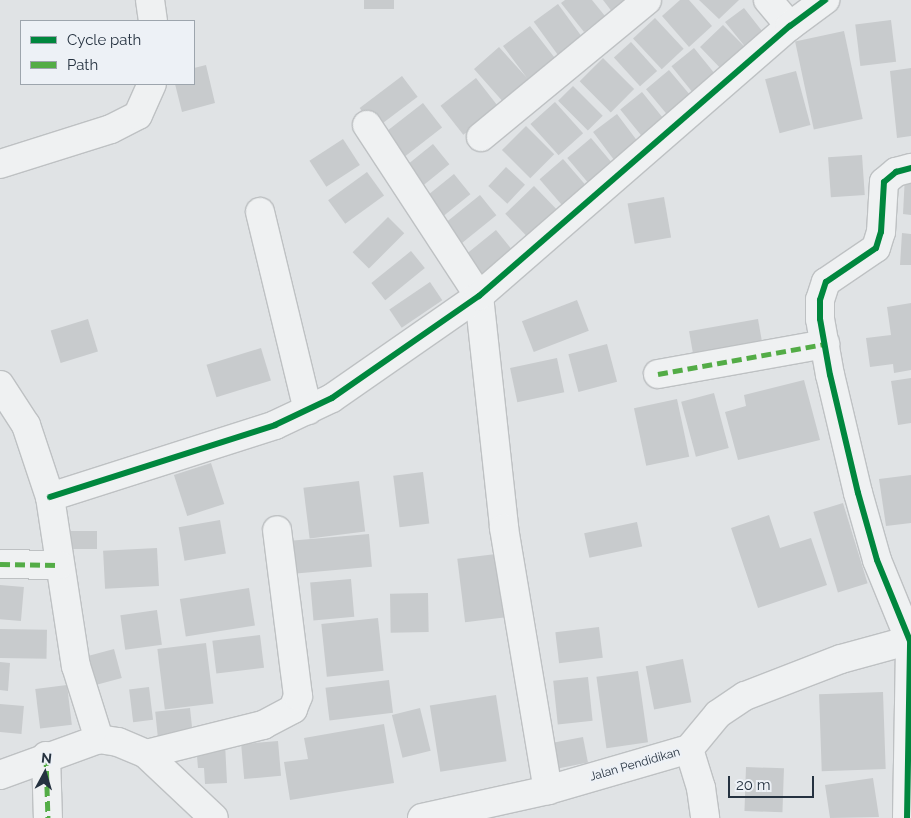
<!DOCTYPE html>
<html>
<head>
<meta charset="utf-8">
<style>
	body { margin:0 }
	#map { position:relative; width:911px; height:818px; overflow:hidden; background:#e0e3e5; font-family:Raleway,sans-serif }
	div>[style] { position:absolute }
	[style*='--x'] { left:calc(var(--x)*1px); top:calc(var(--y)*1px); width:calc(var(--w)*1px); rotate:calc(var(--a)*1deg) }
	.building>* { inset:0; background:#c8cbcd; transform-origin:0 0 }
	.roads { filter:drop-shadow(1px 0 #bec1c3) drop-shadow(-1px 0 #bec1c3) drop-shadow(0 1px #bec1c3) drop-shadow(0 -1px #bec1c3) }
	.minor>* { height:28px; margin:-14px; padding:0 14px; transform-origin:14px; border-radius:14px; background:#eff1f2 }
	.quiet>* { height:5px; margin-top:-2.5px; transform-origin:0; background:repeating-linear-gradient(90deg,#53ac46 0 10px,transparent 0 15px) }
	.cycleway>* { height:6px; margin:-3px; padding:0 3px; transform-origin:3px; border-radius:3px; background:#00873e }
	span { translate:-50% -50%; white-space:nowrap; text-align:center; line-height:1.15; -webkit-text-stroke:4.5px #edf1f6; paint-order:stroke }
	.street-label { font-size:12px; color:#253240 }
	.legend { position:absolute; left:20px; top:20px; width:175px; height:65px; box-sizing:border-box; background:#edf1f6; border:1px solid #9da5ad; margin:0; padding:6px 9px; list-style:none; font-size:15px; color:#253240 }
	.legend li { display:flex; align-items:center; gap:10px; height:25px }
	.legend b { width:25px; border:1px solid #9da5ad }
	.north { position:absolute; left:20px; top:748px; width:50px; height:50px; -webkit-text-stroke:4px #edf1f6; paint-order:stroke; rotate:6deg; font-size:14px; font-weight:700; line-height:20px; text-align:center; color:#253240 }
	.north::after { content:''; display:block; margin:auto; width:18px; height:22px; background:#253240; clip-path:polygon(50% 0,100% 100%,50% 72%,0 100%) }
	.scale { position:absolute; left:728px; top:776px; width:86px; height:22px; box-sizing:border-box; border:2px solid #253240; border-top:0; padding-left:6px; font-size:15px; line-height:18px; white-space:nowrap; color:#253240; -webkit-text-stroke:4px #edf1f6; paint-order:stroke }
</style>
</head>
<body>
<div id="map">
	<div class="building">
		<div style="left:364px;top:0;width:30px;height:9px"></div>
		<div style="clip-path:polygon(565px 0,592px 0,605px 16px,584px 32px,561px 3px)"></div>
		<div style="clip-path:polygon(603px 0,630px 0,613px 13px)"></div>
		<div style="clip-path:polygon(680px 0,689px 0,712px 26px,689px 47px,662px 16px)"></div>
		<div style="clip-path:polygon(699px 0,739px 0,719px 19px)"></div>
		<div style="left:558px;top:4px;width:44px;height:30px;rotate:54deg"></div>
		<div style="clip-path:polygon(744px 8px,766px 36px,725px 73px,700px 47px,723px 25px,747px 49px,725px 22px)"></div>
		<div style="left:655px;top:18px;width:42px;height:30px;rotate:47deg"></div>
		<div style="left:891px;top:20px;width:42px;height:36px;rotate:83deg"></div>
		<div style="clip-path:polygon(530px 26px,558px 62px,505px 104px,474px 69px,499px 47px,527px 78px,503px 46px)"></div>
		<div style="left:844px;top:31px;width:90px;height:50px;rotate:78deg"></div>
		<div style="left:631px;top:42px;width:39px;height:23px;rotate:48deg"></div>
		<div style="left:694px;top:48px;width:35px;height:29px;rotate:51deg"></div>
		<div style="left:603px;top:58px;width:44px;height:33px;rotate:45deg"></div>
		<div style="clip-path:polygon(206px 65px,215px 103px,182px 112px,175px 84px,194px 84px,194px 68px)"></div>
		<div style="clip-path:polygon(911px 68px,911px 136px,897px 138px,890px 71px)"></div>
		<div style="left:669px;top:70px;width:38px;height:30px;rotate:50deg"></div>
		<div style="left:796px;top:71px;width:56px;height:32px;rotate:75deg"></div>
		<div style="left:402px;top:76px;width:26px;height:53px;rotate:53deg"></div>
		<div style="left:476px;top:78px;width:37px;height:45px;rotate:52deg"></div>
		<div style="left:573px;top:86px;width:42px;height:21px;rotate:45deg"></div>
		<div style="left:642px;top:92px;width:35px;height:28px;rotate:51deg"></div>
		<div style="left:555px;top:102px;width:42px;height:33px;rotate:48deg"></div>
		<div style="left:423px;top:103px;width:31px;height:55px;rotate:52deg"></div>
		<div style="left:617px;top:114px;width:35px;height:30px;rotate:53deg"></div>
		<div style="left:526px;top:126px;width:40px;height:34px;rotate:45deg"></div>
		<div style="left:591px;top:138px;width:35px;height:31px;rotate:50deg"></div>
		<div style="left:343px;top:139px;width:31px;height:40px;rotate:57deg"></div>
		<div style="left:433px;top:144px;width:26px;height:45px;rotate:51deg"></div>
		<div style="left:862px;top:155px;width:40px;height:34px;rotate:86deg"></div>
		<div style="left:563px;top:159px;width:35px;height:31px;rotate:49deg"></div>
		<div style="left:506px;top:167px;width:26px;height:26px;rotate:43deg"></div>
		<div style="left:367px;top:172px;width:29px;height:48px;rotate:54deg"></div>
		<div style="left:454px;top:174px;width:26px;height:43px;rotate:51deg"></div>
		<div style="clip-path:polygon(905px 175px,911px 175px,911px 215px,903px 214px)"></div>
		<div style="left:534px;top:186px;width:37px;height:40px;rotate:46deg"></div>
		<div style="left:480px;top:195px;width:26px;height:53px;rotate:51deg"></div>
		<div style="left:664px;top:197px;width:41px;height:37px;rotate:80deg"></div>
		<div style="left:388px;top:217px;width:23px;height:50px;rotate:45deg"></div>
		<div style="left:496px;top:230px;width:26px;height:50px;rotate:51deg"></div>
		<div style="clip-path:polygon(902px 233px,911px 234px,911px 265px,900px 265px)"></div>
		<div style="left:411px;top:251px;width:22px;height:51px;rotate:51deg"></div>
		<div style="left:430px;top:282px;width:22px;height:49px;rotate:56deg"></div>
		<div style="left:577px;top:300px;width:33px;height:59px;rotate:69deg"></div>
		<div style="clip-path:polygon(911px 303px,911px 370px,894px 373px,893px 364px,870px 367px,866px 338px,891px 335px,887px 307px)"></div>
		<div style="left:88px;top:319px;width:34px;height:39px;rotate:73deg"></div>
		<div style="left:758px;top:319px;width:34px;height:70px;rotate:80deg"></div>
		<div style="left:607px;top:344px;width:39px;height:40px;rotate:75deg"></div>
		<div style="left:261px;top:348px;width:34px;height:57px;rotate:73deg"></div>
		<div style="left:557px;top:358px;width:35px;height:48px;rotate:78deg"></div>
		<div style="clip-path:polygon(911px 378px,911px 423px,898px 425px,891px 381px)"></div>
		<div style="clip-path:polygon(804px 380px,820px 440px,738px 460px,725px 412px,746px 406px,744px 395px)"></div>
		<div style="left:714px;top:393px;width:57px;height:34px;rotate:75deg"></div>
		<div style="left:677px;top:399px;width:59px;height:44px;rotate:78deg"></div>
		<div style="left:211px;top:463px;width:43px;height:39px;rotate:72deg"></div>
		<div style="left:423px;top:472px;width:52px;height:30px;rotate:83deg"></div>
		<div style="clip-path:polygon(911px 475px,911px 523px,886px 526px,879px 479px)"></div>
		<div style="left:359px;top:481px;width:51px;height:56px;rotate:83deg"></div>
		<div style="left:843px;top:503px;width:84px;height:31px;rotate:73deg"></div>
		<div style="clip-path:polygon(769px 515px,780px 548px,811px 538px,827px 585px,758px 608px,731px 528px)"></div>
		<div style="left:220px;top:520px;width:34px;height:42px;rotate:80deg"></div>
		<div style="left:637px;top:522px;width:25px;height:54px;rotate:78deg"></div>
		<div style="left:97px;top:531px;width:18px;height:26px;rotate:90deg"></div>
		<div style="left:369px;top:534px;width:33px;height:76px;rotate:85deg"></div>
		<div style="left:157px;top:548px;width:38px;height:54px;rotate:87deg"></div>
		<div style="left:496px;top:554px;width:64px;height:39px;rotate:83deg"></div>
		<div style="left:351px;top:579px;width:38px;height:41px;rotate:85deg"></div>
		<div style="left:0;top:585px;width:24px;height:34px;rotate:5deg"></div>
		<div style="left:249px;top:588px;width:38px;height:70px;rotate:81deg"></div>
		<div style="left:428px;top:593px;width:39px;height:38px;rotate:89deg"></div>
		<div style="left:157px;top:610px;width:35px;height:37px;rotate:82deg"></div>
		<div style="left:378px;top:618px;width:53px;height:57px;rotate:84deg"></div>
		<div style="left:599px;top:627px;width:31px;height:44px;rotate:83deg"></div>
		<div style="left:0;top:629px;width:47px;height:29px;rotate:1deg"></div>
		<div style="left:260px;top:635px;width:33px;height:48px;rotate:83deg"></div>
		<div style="left:206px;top:643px;width:61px;height:49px;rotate:83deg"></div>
		<div style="left:114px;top:649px;width:30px;height:28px;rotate:75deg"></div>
		<div style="left:683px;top:659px;width:44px;height:38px;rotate:79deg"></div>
		<div style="clip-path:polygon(0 662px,10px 663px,8px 691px,0 690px)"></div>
		<div style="left:638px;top:671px;width:72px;height:42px;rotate:82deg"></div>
		<div style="left:588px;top:677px;width:44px;height:35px;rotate:84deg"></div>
		<div style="left:389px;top:680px;width:33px;height:64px;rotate:83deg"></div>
		<div style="left:67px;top:685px;width:40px;height:32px;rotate:83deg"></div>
		<div style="left:149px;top:687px;width:33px;height:20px;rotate:83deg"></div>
		<div style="left:883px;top:692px;width:77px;height:64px;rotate:88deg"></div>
		<div style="left:496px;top:695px;width:67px;height:67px;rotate:81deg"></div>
		<div style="left:0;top:704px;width:24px;height:28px;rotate:5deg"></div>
		<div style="left:190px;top:708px;width:27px;height:35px;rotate:84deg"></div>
		<div style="left:420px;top:708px;width:44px;height:29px;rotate:76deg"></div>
		<div style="clip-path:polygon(384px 724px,394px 783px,290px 800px,284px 762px,308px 759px,304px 738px)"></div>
		<div style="left:583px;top:737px;width:26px;height:32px;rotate:79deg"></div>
		<div style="left:278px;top:741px;width:35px;height:37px;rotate:85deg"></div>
		<div style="clip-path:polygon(225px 743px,227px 783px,205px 784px,204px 768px,198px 768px,196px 745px)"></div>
		<div style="left:746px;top:767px;width:38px;height:44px;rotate:2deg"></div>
		<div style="clip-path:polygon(873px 778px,879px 817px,830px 818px,825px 785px)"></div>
	</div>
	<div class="roads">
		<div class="minor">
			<div style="--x:150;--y:0;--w:21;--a:82"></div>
			<div style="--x:768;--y:0;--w:34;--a:50"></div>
			<div style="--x:367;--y:125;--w:204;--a:56.8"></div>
			<div style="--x:479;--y:296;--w:233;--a:83.8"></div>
			<div style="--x:504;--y:528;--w:266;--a:80.5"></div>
			<div style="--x:481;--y:137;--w:215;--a:-39.5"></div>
			<div style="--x:0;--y:164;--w:116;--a:-17.5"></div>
			<div style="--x:111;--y:129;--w:30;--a:-27"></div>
			<div style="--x:138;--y:115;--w:34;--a:-66"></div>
			<div style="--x:260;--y:212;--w:204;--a:76.4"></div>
			<div style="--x:658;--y:374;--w:170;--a:-10.2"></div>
			<div style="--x:0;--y:385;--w:48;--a:57"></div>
			<div style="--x:26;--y:425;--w:76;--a:71.6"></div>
			<div style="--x:50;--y:497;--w:171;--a:81.3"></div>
			<div style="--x:76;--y:666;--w:77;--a:72.5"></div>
			<div style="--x:50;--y:497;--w:236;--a:-17.7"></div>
			<div style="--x:275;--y:425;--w:63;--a:-25.3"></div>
			<div style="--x:332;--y:398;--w:179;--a:-34.8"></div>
			<div style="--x:479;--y:296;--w:412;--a:-41"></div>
			<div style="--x:790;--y:26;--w:44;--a:-36.6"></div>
			<div style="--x:0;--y:564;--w:59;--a:1"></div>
			<div style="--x:689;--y:749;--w:41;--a:72.9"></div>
			<div style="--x:701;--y:788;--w:30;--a:82"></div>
			<div style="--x:146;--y:754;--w:121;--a:-13.9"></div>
			<div style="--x:263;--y:725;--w:34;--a:-28"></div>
			<div style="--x:293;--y:709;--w:14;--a:-69"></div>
			<div style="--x:298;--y:696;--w:167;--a:-97.2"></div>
			<div style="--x:46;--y:756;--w:62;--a:88.2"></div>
			<div style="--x:0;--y:775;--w:105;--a:-20"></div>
			<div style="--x:99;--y:739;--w:19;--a:9"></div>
			<div style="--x:118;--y:742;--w:30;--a:23"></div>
			<div style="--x:146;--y:754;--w:93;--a:43.3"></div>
			<div style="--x:422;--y:818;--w:129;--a:-12.5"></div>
			<div style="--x:548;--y:790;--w:147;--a:-16.2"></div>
			<div style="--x:689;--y:749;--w:45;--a:-50.4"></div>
			<div style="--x:718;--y:714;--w:32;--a:-34"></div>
			<div style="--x:745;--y:696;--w:103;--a:-21.1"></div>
			<div style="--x:841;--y:659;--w:73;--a:-15.2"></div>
			<div style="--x:907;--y:818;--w:177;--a:-89"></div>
			<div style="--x:910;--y:641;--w:87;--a:-112.2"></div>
			<div style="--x:877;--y:560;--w:70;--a:-105.8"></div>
			<div style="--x:858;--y:493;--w:121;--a:-103.3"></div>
			<div style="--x:830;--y:375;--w:57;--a:-100.1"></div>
			<div style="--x:820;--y:319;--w:19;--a:-90"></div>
			<div style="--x:820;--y:300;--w:19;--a:-72"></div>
			<div style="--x:826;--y:282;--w:60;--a:-34.2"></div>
			<div style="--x:876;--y:248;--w:17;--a:-73"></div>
			<div style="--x:881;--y:232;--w:50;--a:-86.6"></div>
			<div style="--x:884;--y:182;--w:16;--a:-40"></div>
			<div style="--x:896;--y:172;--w:16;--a:-15"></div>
		</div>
	</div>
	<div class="quiet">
		<div style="--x:658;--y:374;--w:170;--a:-10.2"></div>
		<div style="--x:0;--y:564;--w:59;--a:1"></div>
		<div style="--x:46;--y:756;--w:62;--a:88.2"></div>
	</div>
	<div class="cycleway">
		<div style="--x:50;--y:497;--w:236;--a:-17.7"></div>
		<div style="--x:275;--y:425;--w:63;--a:-25.3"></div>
		<div style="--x:332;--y:398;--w:179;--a:-34.8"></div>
		<div style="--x:479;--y:296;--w:412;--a:-41"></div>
		<div style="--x:790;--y:26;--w:44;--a:-36.6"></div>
		<div style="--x:907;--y:818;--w:177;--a:-89"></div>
		<div style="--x:910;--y:641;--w:87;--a:-112.2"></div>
		<div style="--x:877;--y:560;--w:70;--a:-105.8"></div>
		<div style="--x:858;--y:493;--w:121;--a:-103.3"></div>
		<div style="--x:830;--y:375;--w:57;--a:-100.1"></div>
		<div style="--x:820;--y:319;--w:19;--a:-90"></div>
		<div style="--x:820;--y:300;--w:19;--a:-72"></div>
		<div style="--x:826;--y:282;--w:60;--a:-34.2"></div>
		<div style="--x:876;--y:248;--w:17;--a:-73"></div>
		<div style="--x:881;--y:232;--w:50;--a:-86.6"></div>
		<div style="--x:884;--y:182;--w:16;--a:-40"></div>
		<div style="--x:896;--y:172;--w:16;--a:-15"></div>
	</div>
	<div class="street-label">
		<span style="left:635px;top:765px;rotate:-16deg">Jalan Pendidikan</span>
	</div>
	<ul class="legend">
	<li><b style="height:6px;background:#00873e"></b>Cycle path</li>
	<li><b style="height:6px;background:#53ac46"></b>Path</li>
	</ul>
	<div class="north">N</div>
	<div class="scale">20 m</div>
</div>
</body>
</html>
